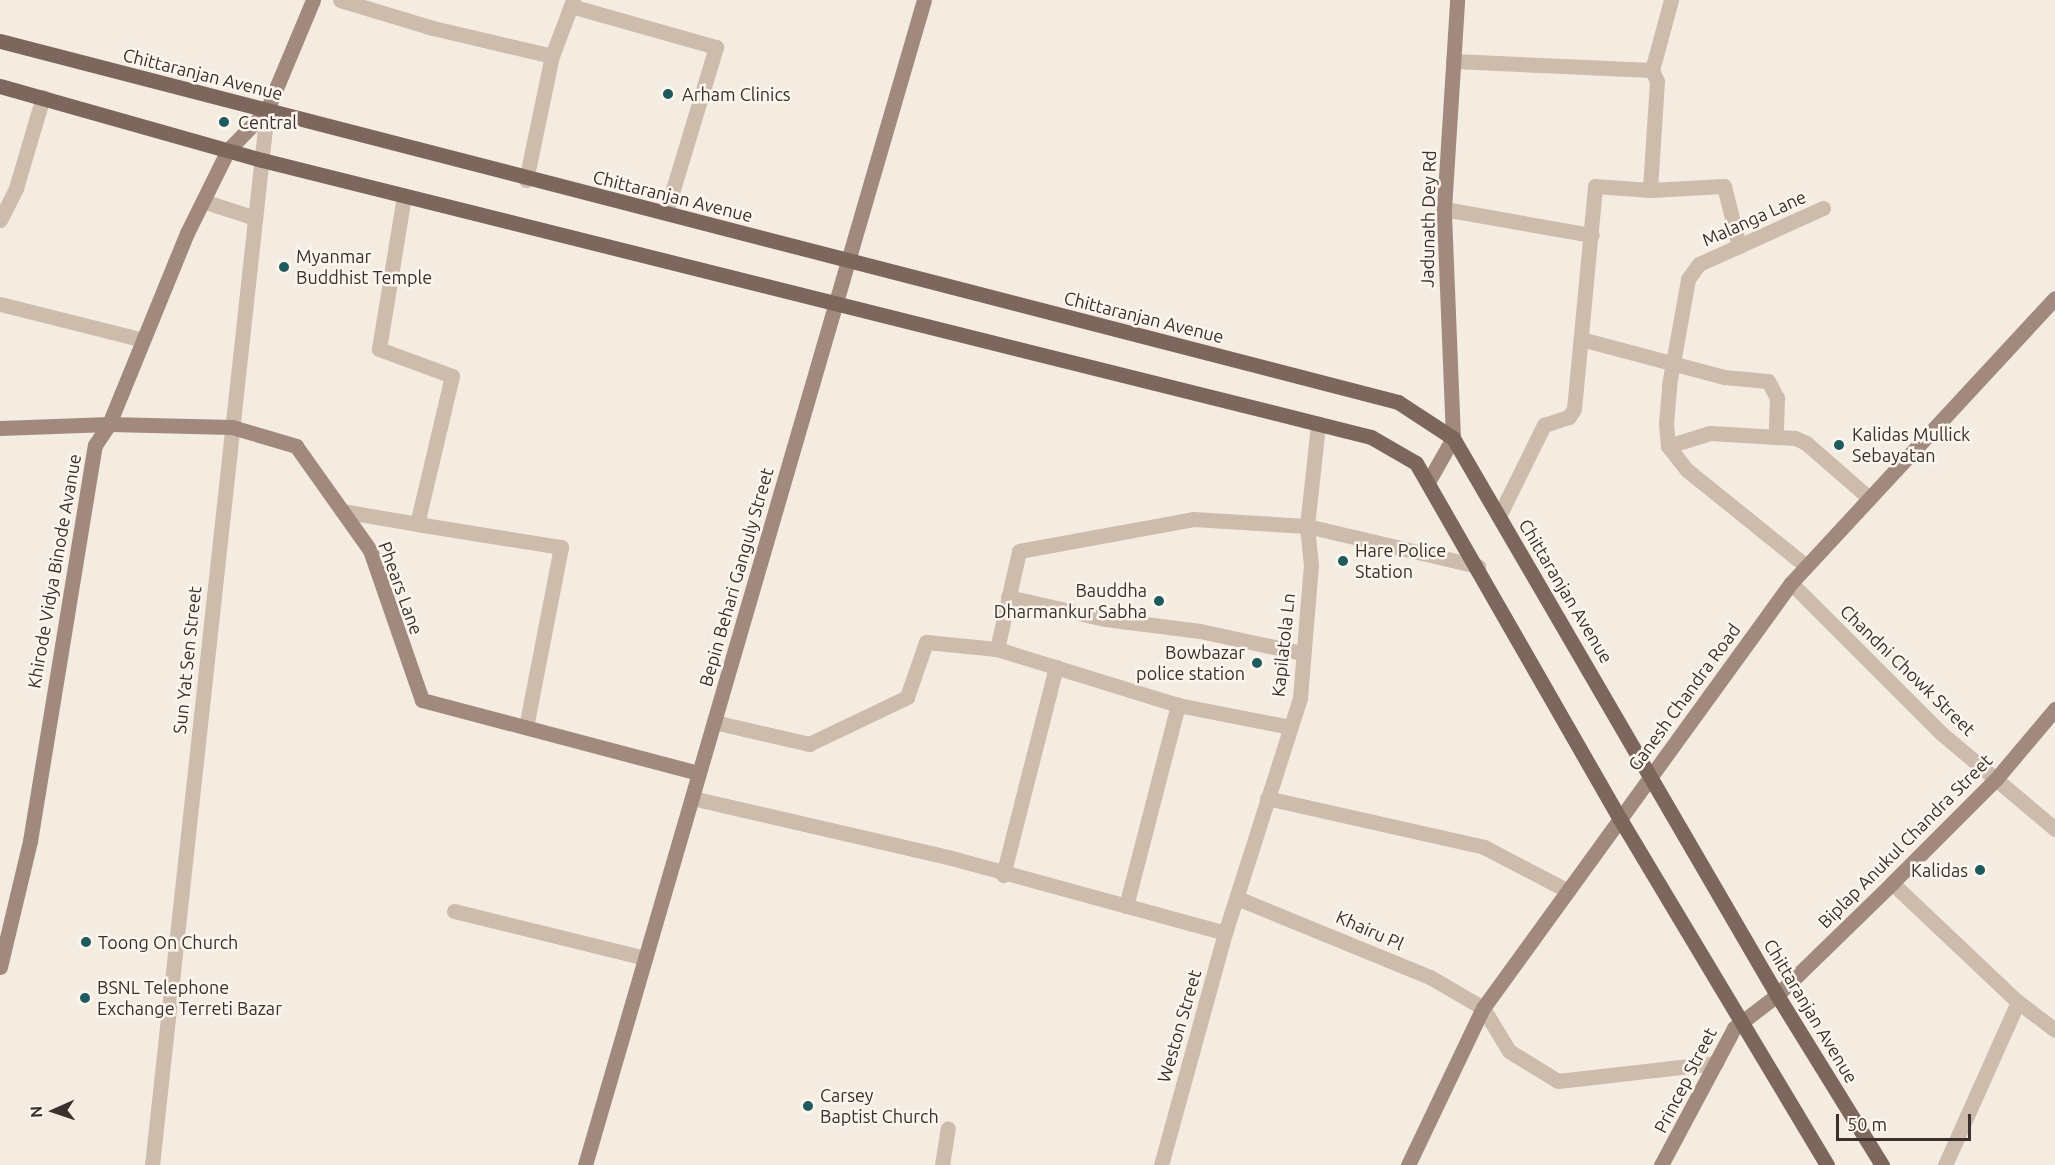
<!DOCTYPE html>
<html>
<head>
<meta charset="utf-8">
<style>
	body { margin:0 }
	#map { position:relative; width:2055px; height:1165px; overflow:hidden; background:#f4ebe1; font-family:Ubuntu,sans-serif }
	div>[style] { position:absolute }
	[style*='--x'] { left:calc(var(--x)*1px); top:calc(var(--y)*1px); width:calc(var(--w)*1px); rotate:calc(var(--a)*1deg) }
	.street>* { height:15px; margin:-7.5px; padding:0 7.5px; transform-origin:7.5px; border-radius:7.5px; background:#cdbbac }
	.secondary>* { height:15px; margin:-7.5px; padding:0 7.5px; transform-origin:7.5px; border-radius:7.5px; background:#a18a7d }
	.primary>* { height:15px; margin:-7.5px; padding:0 7.5px; transform-origin:7.5px; border-radius:7.5px; background:#7d675c }
	.dots>* { width:16px; height:16px; translate:-50% -50%; box-sizing:border-box; border:3px solid #fbf5ee; border-radius:50% }
	span { translate:-50% -50%; white-space:nowrap; text-align:center; line-height:1.15; -webkit-text-stroke:5px #fbf5ee; paint-order:stroke }
	.street-label { font-size:18px; color:#3b302b }
	.poi-label { font-size:18px; color:#3b302b }
	.left { translate:0 -50%; text-align:left }
	.right { translate:-100% -50%; text-align:right }
	.north { position:absolute; left:24px; top:1081px; width:60px; height:60px; -webkit-text-stroke:4px #fbf5ee; paint-order:stroke; rotate:267deg; font-size:16px; font-weight:700; line-height:24px; text-align:center; color:#3b302b }
	.north::after { content:''; display:block; margin:auto; width:21px; height:27px; background:#3b302b; clip-path:polygon(50% 0,100% 100%,50% 72%,0 100%) }
	.scale { position:absolute; left:1836px; top:1114px; width:135px; height:27px; box-sizing:border-box; border:3px solid #3b302b; border-top:0; padding-left:8px; font-size:18px; line-height:21px; white-space:nowrap; color:#3b302b; -webkit-text-stroke:4px #fbf5ee; paint-order:stroke }
</style>
</head>
<body>
<div id="map">
	<div class="street">
		<div style="--x:340;--y:0;--w:97;--a:16.8"></div>
		<div style="--x:433;--y:28;--w:122;--a:13.2"></div>
		<div style="--x:571;--y:6;--w:151;--a:15.8"></div>
		<div style="--x:716;--y:47;--w:173;--a:106.8"></div>
		<div style="--x:1453;--y:61;--w:199;--a:2.6"></div>
		<div style="--x:1652;--y:70;--w:12;--a:66"></div>
		<div style="--x:1657;--y:81;--w:109;--a:93.7"></div>
		<div style="--x:1652;--y:70;--w:73;--a:-74.8"></div>
		<div style="--x:526;--y:180;--w:127;--a:-78.2"></div>
		<div style="--x:552;--y:56;--w:60;--a:-69.4"></div>
		<div style="--x:404;--y:196;--w:155;--a:99.3"></div>
		<div style="--x:379;--y:349;--w:78;--a:20.3"></div>
		<div style="--x:452;--y:376;--w:152;--a:103.3"></div>
		<div style="--x:417;--y:524;--w:146;--a:9.1"></div>
		<div style="--x:561;--y:547;--w:183;--a:101"></div>
		<div style="--x:203;--y:201;--w:55;--a:18.1"></div>
		<div style="--x:1444;--y:209;--w:150;--a:10"></div>
		<div style="--x:0;--y:220;--w:36;--a:-63"></div>
		<div style="--x:16;--y:188;--w:95;--a:-73.5"></div>
		<div style="--x:0;--y:304;--w:147;--a:14.1"></div>
		<div style="--x:1581;--y:339;--w:148;--a:14.9"></div>
		<div style="--x:1724;--y:377;--w:44;--a:5.2"></div>
		<div style="--x:1768;--y:381;--w:19;--a:62"></div>
		<div style="--x:1777;--y:398;--w:38;--a:92"></div>
		<div style="--x:1668;--y:446;--w:44;--a:-17.2"></div>
		<div style="--x:1710;--y:433;--w:85;--a:3.4"></div>
		<div style="--x:1795;--y:438;--w:12;--a:24"></div>
		<div style="--x:1806;--y:443;--w:84;--a:41.1"></div>
		<div style="--x:342;--y:511;--w:76;--a:9.8"></div>
		<div style="--x:1499;--y:516;--w:102;--a:-63.7"></div>
		<div style="--x:1544;--y:425;--w:26;--a:-18"></div>
		<div style="--x:1569;--y:417;--w:9;--a:-58"></div>
		<div style="--x:1574;--y:409;--w:224;--a:-84.6"></div>
		<div style="--x:1595;--y:186;--w:55;--a:4.2"></div>
		<div style="--x:1650;--y:190;--w:74;--a:-3.1"></div>
		<div style="--x:1724;--y:186;--w:62;--a:76"></div>
		<div style="--x:1806;--y:566;--w:154;--a:-141.1"></div>
		<div style="--x:1686;--y:469;--w:29;--a:-128"></div>
		<div style="--x:1668;--y:446;--w:23;--a:-95"></div>
		<div style="--x:1666;--y:423;--w:38;--a:-85"></div>
		<div style="--x:1669;--y:385;--w:108;--a:-79.8"></div>
		<div style="--x:1688;--y:279;--w:19;--a:-54"></div>
		<div style="--x:1699;--y:264;--w:136;--a:-24.3"></div>
		<div style="--x:1791;--y:583;--w:212;--a:45"></div>
		<div style="--x:1941;--y:733;--w:149;--a:40.1"></div>
		<div style="--x:1008;--y:597;--w:99;--a:12.8"></div>
		<div style="--x:1105;--y:619;--w:96;--a:7.2"></div>
		<div style="--x:1200;--y:631;--w:104;--a:12.2"></div>
		<div style="--x:997;--y:649;--w:100;--a:-77.3"></div>
		<div style="--x:1019;--y:551;--w:177;--a:-10.4"></div>
		<div style="--x:1193;--y:519;--w:114;--a:3.5"></div>
		<div style="--x:1307;--y:526;--w:176;--a:13.2"></div>
		<div style="--x:714;--y:722;--w:98;--a:13"></div>
		<div style="--x:809;--y:744;--w:109;--a:-25.6"></div>
		<div style="--x:907;--y:697;--w:58;--a:-70.9"></div>
		<div style="--x:926;--y:642;--w:71;--a:5.6"></div>
		<div style="--x:997;--y:649;--w:189;--a:17.2"></div>
		<div style="--x:1178;--y:705;--w:114;--a:11.1"></div>
		<div style="--x:692;--y:798;--w:263;--a:13"></div>
		<div style="--x:948;--y:857;--w:287;--a:15.3"></div>
		<div style="--x:1267;--y:798;--w:222;--a:12.7"></div>
		<div style="--x:1484;--y:847;--w:95;--a:27.6"></div>
		<div style="--x:1003;--y:875;--w:215;--a:-75.7"></div>
		<div style="--x:1892;--y:883;--w:173;--a:43.4"></div>
		<div style="--x:2018;--y:1002;--w:46;--a:37.1"></div>
		<div style="--x:1237;--y:898;--w:209;--a:22.3"></div>
		<div style="--x:1430;--y:977;--w:61;--a:30.3"></div>
		<div style="--x:1483;--y:1008;--w:50;--a:58.8"></div>
		<div style="--x:1509;--y:1051;--w:57;--a:31.5"></div>
		<div style="--x:1558;--y:1081;--w:159;--a:-6.5"></div>
		<div style="--x:1126;--y:906;--w:208;--a:-75.5"></div>
		<div style="--x:454;--y:911;--w:197;--a:13.8"></div>
		<div style="--x:152;--y:1165;--w:1061;--a:-83.78"></div>
		<div style="--x:942;--y:1165;--w:37;--a:-81"></div>
		<div style="--x:1161;--y:1165;--w:241;--a:-74.6"></div>
		<div style="--x:1225;--y:933;--w:247;--a:-72.3"></div>
		<div style="--x:1300;--y:698;--w:133;--a:-85.3"></div>
		<div style="--x:1311;--y:565;--w:39;--a:-96"></div>
		<div style="--x:1307;--y:526;--w:103;--a:-83.8"></div>
		<div style="--x:1945;--y:1165;--w:179;--a:-65.9"></div>
	</div>
	<div class="secondary">
		<div style="--x:0;--y:428;--w:109;--a:-2.1"></div>
		<div style="--x:109;--y:424;--w:123;--a:1.4"></div>
		<div style="--x:232;--y:427;--w:67;--a:16.5"></div>
		<div style="--x:296;--y:446;--w:128;--a:54.6"></div>
		<div style="--x:370;--y:550;--w:159;--a:70.9"></div>
		<div style="--x:422;--y:700;--w:286;--a:14.8"></div>
		<div style="--x:1428;--y:482;--w:51;--a:-60.4"></div>
		<div style="--x:1453;--y:438;--w:229;--a:-92.3"></div>
		<div style="--x:1444;--y:209;--w:209;--a:-86.4"></div>
		<div style="--x:0;--y:967;--w:130;--a:-76.6"></div>
		<div style="--x:30;--y:841;--w:401;--a:-80.7"></div>
		<div style="--x:95;--y:445;--w:25;--a:-56"></div>
		<div style="--x:109;--y:424;--w:206;--a:-67.8"></div>
		<div style="--x:187;--y:233;--w:93;--a:-63.7"></div>
		<div style="--x:228;--y:150;--w:56;--a:-45.7"></div>
		<div style="--x:267;--y:110;--w:119;--a:-67.3"></div>
		<div style="--x:585;--y:1165;--w:1213;--a:-73.78"></div>
		<div style="--x:1408;--y:1165;--w:174;--a:-64.5"></div>
		<div style="--x:1483;--y:1008;--w:525;--a:-54.07"></div>
		<div style="--x:1791;--y:583;--w:388;--a:-47.2"></div>
		<div style="--x:1661;--y:1165;--w:155;--a:-61.9"></div>
		<div style="--x:1734;--y:1028;--w:54;--a:-37.5"></div>
		<div style="--x:1777;--y:995;--w:161;--a:-44.2"></div>
		<div style="--x:1892;--y:883;--w:147;--a:-45"></div>
		<div style="--x:1996;--y:779;--w:92;--a:-49.9"></div>
	</div>
	<div class="primary">
		<div style="--x:0;--y:41;--w:1444;--a:14.48"></div>
		<div style="--x:1398;--y:402;--w:66;--a:33.2"></div>
		<div style="--x:1453;--y:438;--w:644;--a:59.81"></div>
		<div style="--x:1777;--y:995;--w:200;--a:58.3"></div>
		<div style="--x:0;--y:86;--w:272;--a:15.8"></div>
		<div style="--x:262;--y:160;--w:1143;--a:14.02"></div>
		<div style="--x:1371;--y:437;--w:52;--a:30"></div>
		<div style="--x:1416;--y:463;--w:410;--a:60.2"></div>
		<div style="--x:1620;--y:819;--w:403;--a:59.1"></div>
	</div>
	<div class="dots">
		<div style="left:668px;top:94px;background:#1f5a5e"></div>
		<div style="left:224px;top:122px;background:#1f5a5e"></div>
		<div style="left:284px;top:267px;background:#1f5a5e"></div>
		<div style="left:1839px;top:445px;background:#1f5a5e"></div>
		<div style="left:1343px;top:561px;background:#1f5a5e"></div>
		<div style="left:1159px;top:601px;background:#1f5a5e"></div>
		<div style="left:1257px;top:663px;background:#1f5a5e"></div>
		<div style="left:1980px;top:870px;background:#1f5a5e"></div>
		<div style="left:86px;top:942px;background:#1f5a5e"></div>
		<div style="left:85px;top:998px;background:#1f5a5e"></div>
		<div style="left:808px;top:1106px;background:#1f5a5e"></div>
	</div>
	<div class="street-label">
		<span style="left:203px;top:74px;rotate:14deg">Chittaranjan Avenue</span>
		<span style="left:673px;top:196px;rotate:14deg">Chittaranjan Avenue</span>
		<span style="left:1754px;top:218px;rotate:-24deg">Malanga Lane</span>
		<span style="left:1428px;top:219px;rotate:-89deg">Jadunath Dey Rd</span>
		<span style="left:1144px;top:317px;rotate:14deg">Chittaranjan Avenue</span>
		<span style="left:54px;top:571px;rotate:-80deg">Khirode Vidya Binode Avanue</span>
		<span style="left:736px;top:577px;rotate:-74deg">Bepin Behari Ganguly Street</span>
		<span style="left:401px;top:588px;rotate:70deg">Phears Lane</span>
		<span style="left:1566px;top:591px;rotate:59deg">Chittaranjan Avenue</span>
		<span style="left:1283px;top:645px;rotate:-84deg">Kapilatola Ln</span>
		<span style="left:187px;top:660px;rotate:-84deg">Sun Yat Sen Street</span>
		<span style="left:1908px;top:670px;rotate:44deg">Chandni Chowk Street</span>
		<span style="left:1684px;top:697px;rotate:-54deg">Ganesh Chandra Road</span>
		<span style="left:1905px;top:841px;rotate:-45deg">Biplap Anukul Chandra Street</span>
		<span style="left:1370px;top:930px;rotate:24deg">Khairu Pl</span>
		<span style="left:1811px;top:1011px;rotate:59deg">Chittaranjan Avenue</span>
		<span style="left:1179px;top:1026px;rotate:-74deg">Weston Street</span>
		<span style="left:1685px;top:1080px;rotate:-63deg">Princep Street</span>
	</div>
	<div class="poi-label">
		<span class="left" style="left:682px;top:94px">Arham Clinics</span>
		<span class="left" style="left:238px;top:122px">Central</span>
		<span class="left" style="left:296px;top:267px">Myanmar<br>Buddhist Temple</span>
		<span class="left" style="left:1852px;top:445px">Kalidas Mullick<br>Sebayatan</span>
		<span class="left" style="left:1355px;top:561px">Hare Police<br>Station</span>
		<span class="right" style="left:1147px;top:601px">Bauddha<br>Dharmankur Sabha</span>
		<span class="right" style="left:1245px;top:663px">Bowbazar<br>police station</span>
		<span class="right" style="left:1968px;top:870px">Kalidas</span>
		<span class="left" style="left:98px;top:942px">Toong On Church</span>
		<span class="left" style="left:97px;top:998px">BSNL Telephone<br>Exchange Terreti Bazar</span>
		<span class="left" style="left:820px;top:1106px">Carsey<br>Baptist Church</span>
	</div>
	<div class="north">N</div>
	<div class="scale">50 m</div>
</div>
</body>
</html>
